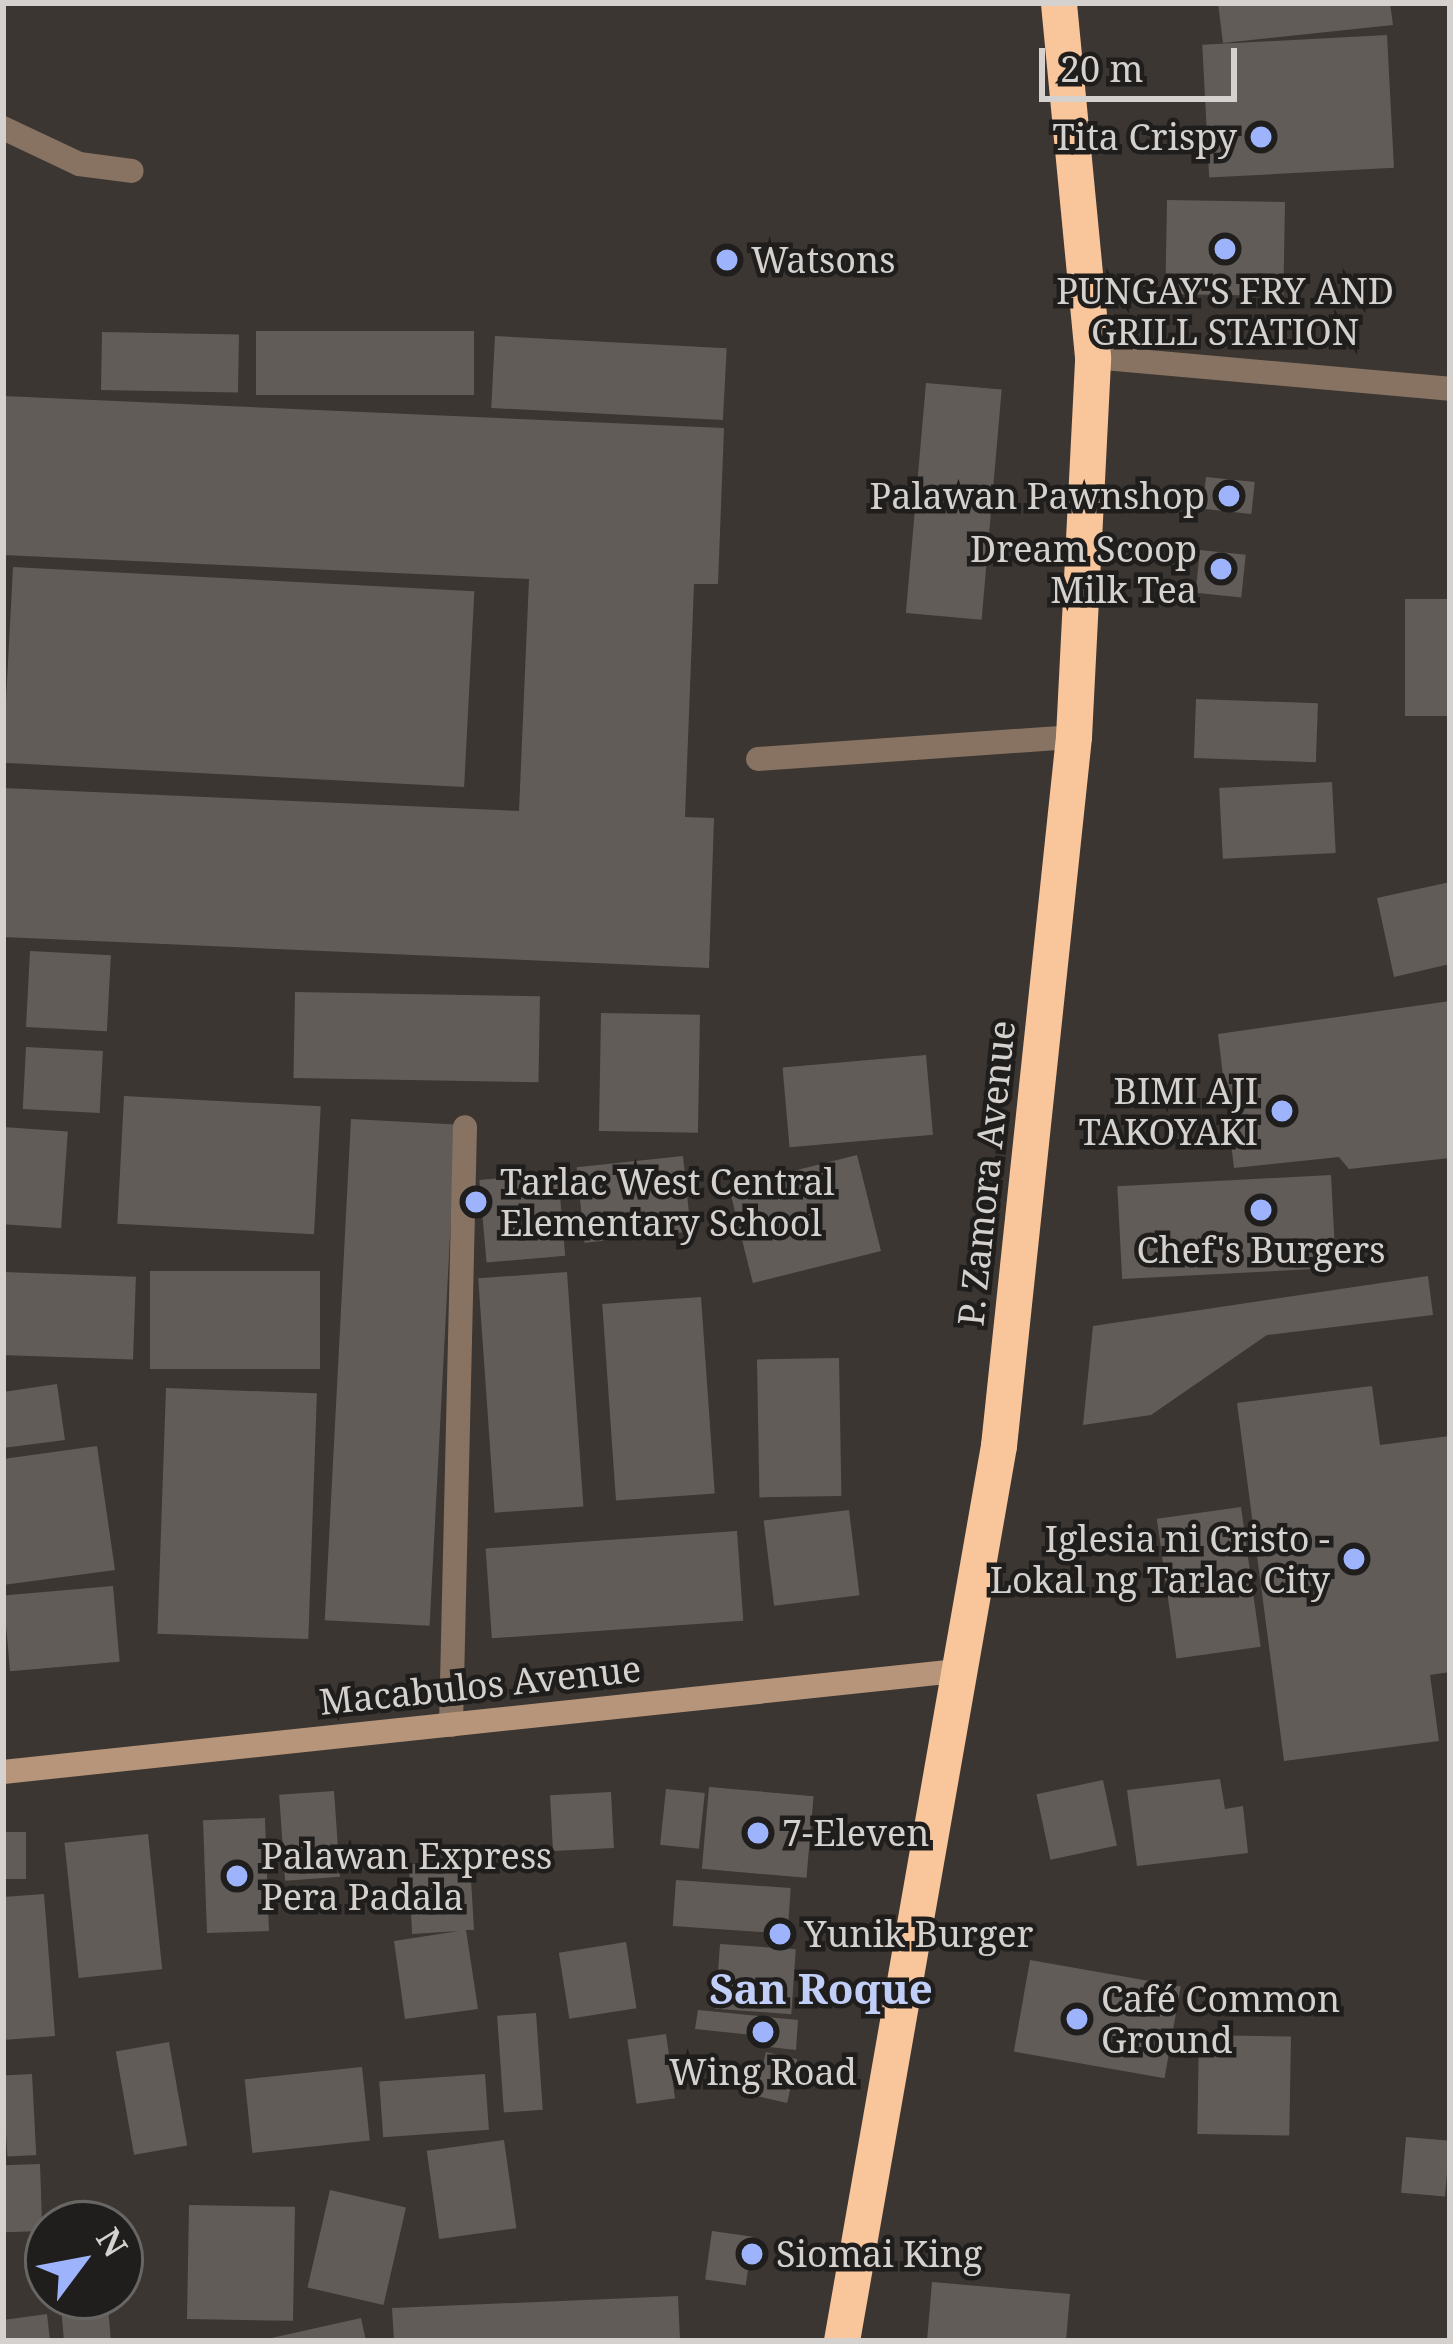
<!DOCTYPE html>
<html>
<head>
<meta charset="utf-8">
<style>
	body { margin:0 }
	#map { position:relative; width:1453px; height:2344px; overflow:hidden; background:#3b3632; font-family:"Noto Serif",serif }
	div>[style] { position:absolute }
	[style*='--x'] { left:calc(var(--x)*1px); top:calc(var(--y)*1px); width:calc(var(--w)*1px); rotate:calc(var(--a)*1deg) }
	.building>* { inset:0; background:#625c58; transform-origin:0 0 }
	.lane>* { height:24px; margin:-12px; padding:0 12px; transform-origin:12px; border-radius:12px; background:#887362 }
	.street>* { height:24px; margin:-12px; padding:0 12px; transform-origin:12px; border-radius:12px; background:#887362 }
	.secondary>* { height:24px; margin:-12px; padding:0 12px; transform-origin:12px; border-radius:12px; background:#b6957a }
	.highway>* { height:36px; margin:-18px; padding:0 18px; transform-origin:18px; border-radius:18px; background:#f9c59b }
	.dots>* { width:33px; height:33px; translate:-50% -50%; box-sizing:border-box; border:6px solid #201e1c; border-radius:50% }
	span { translate:-50% -50%; white-space:nowrap; text-align:center; line-height:1.15; -webkit-text-stroke:9px #201e1c; paint-order:stroke }
	.poi-label { font-size:36px; color:#d4d1ce }
	.right { translate:-100% -50%; text-align:right }
	.left { translate:0 -50%; text-align:left }
	.street-label { font-size:36px; color:#d4d1ce }
	.quarter-label { font-size:42px; color:#c0cef8; font-weight:700 }
	.frame { position:absolute; inset:0; border:6px solid #d4d1ce; pointer-events:none }
	.north { position:absolute; left:24px; top:2200px; width:120px; height:120px; box-sizing:border-box; background:#201e1c; border:3px solid #686663; border-radius:50%; rotate:58deg; font-size:33px; font-weight:700; line-height:48px; text-align:center; color:#d4d1ce }
	.north::after { content:''; display:block; margin:auto; width:42px; height:54px; background:#9db4fd; clip-path:polygon(50% 0,100% 100%,50% 72%,0 100%) }
	.scale { position:absolute; left:1039px; top:48px; width:198px; height:54px; box-sizing:border-box; border:6px solid #d4d1ce; border-top:0; padding-left:15px; font-size:36px; line-height:42px; white-space:nowrap; color:#d4d1ce; -webkit-text-stroke:9px #201e1c; paint-order:stroke }
</style>
</head>
<body>
<div id="map">
	<div class="building">
		<div style="clip-path:polygon(1218px 3px,1390px 3px,1393px 25px,1223px 43px)"></div>
		<div style="left:1387px;top:35px;width:133px;height:185px;rotate:87deg"></div>
		<div style="left:1167px;top:200px;width:118px;height:94px;rotate:1deg"></div>
		<div style="left:256px;top:331px;width:218px;height:64px"></div>
		<div style="left:102px;top:332px;width:137px;height:58px;rotate:1deg"></div>
		<div style="left:495px;top:336px;width:232px;height:72px;rotate:3deg"></div>
		<div style="left:926px;top:383px;width:76px;height:231px;rotate:5deg"></div>
		<div style="clip-path:polygon(3px 396px,724px 428px,718px 584px,694px 584px,685px 817px,714px 818px,709px 968px,3px 937px,3px 788px,519px 811px,529px 579px,3px 555px)"></div>
		<div style="left:1206px;top:477px;width:49px;height:32px;rotate:6deg"></div>
		<div style="left:1200px;top:550px;width:46px;height:43px;rotate:6deg"></div>
		<div style="left:13px;top:567px;width:462px;height:196px;rotate:3deg"></div>
		<div style="left:1450px;top:599px;width:117px;height:45px;rotate:90deg"></div>
		<div style="left:1196px;top:699px;width:122px;height:59px;rotate:2deg"></div>
		<div style="left:1332px;top:782px;width:71px;height:113px;rotate:87deg"></div>
		<div style="clip-path:polygon(1450px 882px,1450px 964px,1394px 977px,1377px 898px)"></div>
		<div style="left:30px;top:951px;width:81px;height:76px;rotate:3deg"></div>
		<div style="left:295px;top:992px;width:245px;height:86px;rotate:1deg"></div>
		<div style="clip-path:polygon(1450px 1001px,1450px 1158px,1349px 1169px,1339px 1157px,1234px 1168px,1218px 1034px)"></div>
		<div style="left:601px;top:1013px;width:99px;height:118px;rotate:1deg"></div>
		<div style="left:26px;top:1047px;width:77px;height:62px;rotate:3deg"></div>
		<div style="left:926px;top:1055px;width:80px;height:144px;rotate:85deg"></div>
		<div style="left:124px;top:1096px;width:197px;height:128px;rotate:3deg"></div>
		<div style="left:351px;top:1119px;width:105px;height:502px;rotate:3deg"></div>
		<div style="left:3px;top:1127px;width:65px;height:97px;rotate:4deg"></div>
		<div style="left:857px;top:1155px;width:99px;height:132px;rotate:76deg"></div>
		<div style="left:683px;top:1156px;width:76px;height:107px;rotate:84deg"></div>
		<div style="left:558px;top:1173px;width:83px;height:79px;rotate:85deg"></div>
		<div style="left:1331px;top:1175px;width:93px;height:214px;rotate:87deg"></div>
		<div style="left:150px;top:1271px;width:170px;height:98px"></div>
		<div style="left:3px;top:1272px;width:133px;height:83px;rotate:2deg"></div>
		<div style="left:567px;top:1272px;width:235px;height:89px;rotate:86deg"></div>
		<div style="clip-path:polygon(1428px 1276px,1433px 1315px,1267px 1335px,1151px 1415px,1083px 1425px,1093px 1326px)"></div>
		<div style="left:701px;top:1297px;width:197px;height:99px;rotate:86deg"></div>
		<div style="left:839px;top:1358px;width:138px;height:82px;rotate:89deg"></div>
		<div style="clip-path:polygon(57px 1384px,65px 1440px,3px 1448px,3px 1392px)"></div>
		<div style="clip-path:polygon(1372px 1386px,1380px 1445px,1450px 1436px,1450px 1672px,1430px 1675px,1439px 1741px,1284px 1761px,1237px 1403px)"></div>
		<div style="left:166px;top:1388px;width:151px;height:246px;rotate:2deg"></div>
		<div style="clip-path:polygon(97px 1446px,115px 1570px,3px 1585px,3px 1459px)"></div>
		<div style="left:1241px;top:1507px;width:141px;height:85px;rotate:82deg"></div>
		<div style="left:849px;top:1510px;width:86px;height:86px;rotate:83deg"></div>
		<div style="left:737px;top:1531px;width:90px;height:252px;rotate:86deg"></div>
		<div style="left:113px;top:1586px;width:76px;height:110px;rotate:85deg"></div>
		<div style="clip-path:polygon(1220px 1779px,1225px 1809px,1243px 1806px,1248px 1853px,1137px 1866px,1127px 1790px)"></div>
		<div style="left:1103px;top:1780px;width:67px;height:68px;rotate:78deg"></div>
		<div style="left:709px;top:1787px;width:105px;height:82px;rotate:5deg"></div>
		<div style="left:666px;top:1789px;width:39px;height:56px;rotate:6deg"></div>
		<div style="left:334px;top:1791px;width:86px;height:55px;rotate:86deg"></div>
		<div style="left:611px;top:1792px;width:56px;height:61px;rotate:87deg"></div>
		<div style="left:265px;top:1818px;width:113px;height:62px;rotate:88deg"></div>
		<div style="left:3px;top:1832px;width:23px;height:47px"></div>
		<div style="left:148px;top:1834px;width:136px;height:84px;rotate:84deg"></div>
		<div style="clip-path:polygon(470px 1862px,474px 1930px,466px 1930px,478px 2009px,405px 2019px,394px 1941px,459px 1931px,412px 1934px,409px 1864px)"></div>
		<div style="left:676px;top:1880px;width:115px;height:46px;rotate:4deg"></div>
		<div style="clip-path:polygon(44px 1894px,55px 2036px,3px 2040px,3px 1897px)"></div>
		<div style="left:626px;top:1942px;width:67px;height:68px;rotate:81deg"></div>
		<div style="left:720px;top:1944px;width:76px;height:65px;rotate:4deg"></div>
		<div style="left:1030px;top:1960px;width:153px;height:93px;rotate:10deg"></div>
		<div style="clip-path:polygon(698px 2010px,798px 2020px,796px 2050px,760px 2046px,762px 2036px,695px 2029px)"></div>
		<div style="left:536px;top:2013px;width:97px;height:39px;rotate:86deg"></div>
		<div style="left:666px;top:2034px;width:65px;height:39px;rotate:82deg"></div>
		<div style="left:1199px;top:2035px;width:92px;height:99px;rotate:1deg"></div>
		<div style="left:169px;top:2042px;width:105px;height:54px;rotate:80deg"></div>
		<div style="left:766px;top:2052px;width:32px;height:45px;rotate:13deg"></div>
		<div style="left:362px;top:2067px;width:74px;height:118px;rotate:84deg"></div>
		<div style="left:32px;top:2074px;width:81px;height:29px;rotate:87deg"></div>
		<div style="left:485px;top:2074px;width:56px;height:106px;rotate:86deg"></div>
		<div style="left:1406px;top:2137px;width:44px;height:56px;rotate:5deg"></div>
		<div style="left:504px;top:2140px;width:89px;height:78px;rotate:82deg"></div>
		<div style="left:40px;top:2164px;width:67px;height:37px;rotate:88deg"></div>
		<div style="left:330px;top:2190px;width:78px;height:100px;rotate:13deg"></div>
		<div style="left:189px;top:2205px;width:106px;height:114px;rotate:1deg"></div>
		<div style="left:712px;top:2231px;width:41px;height:49px;rotate:8deg"></div>
		<div style="clip-path:polygon(932px 2282px,1070px 2294px,1066px 2341px,927px 2341px)"></div>
		<div style="clip-path:polygon(60px 2296px,107px 2296px,111px 2341px,64px 2341px)"></div>
		<div style="clip-path:polygon(678px 2296px,680px 2341px,394px 2341px,392px 2308px)"></div>
		<div style="clip-path:polygon(47px 2314px,50px 2341px,3px 2341px,3px 2320px)"></div>
		<div style="clip-path:polygon(361px 2318px,366px 2341px,267px 2341px,267px 2339px)"></div>
	</div>
	<div class="lane">
		<div style="--x:3;--y:128;--w:84;--a:25.3"></div>
		<div style="--x:79;--y:164;--w:53;--a:7.5"></div>
		<div style="--x:758;--y:759;--w:317;--a:-4"></div>
		<div style="--x:451;--y:1725;--w:598;--a:-88.66"></div>
	</div>
	<div class="street">
		<div style="--x:1093;--y:357;--w:358;--a:5.1"></div>
	</div>
	<div class="secondary">
		<div style="--x:3;--y:1772;--w:967;--a:-6.05"></div>
	</div>
	<div class="highway">
		<div style="--x:842;--y:2341;--w:909;--a:-80.05"></div>
		<div style="--x:999;--y:1446;--w:713;--a:-83.96"></div>
		<div style="--x:1074;--y:737;--w:380;--a:-87.1"></div>
		<div style="--x:1093;--y:357;--w:356;--a:-95.5"></div>
	</div>
	<div class="dots">
		<div style="left:1261px;top:137px;background:#9db4fd"></div>
		<div style="left:1225px;top:249px;background:#9db4fd"></div>
		<div style="left:727px;top:260px;background:#9db4fd"></div>
		<div style="left:1229px;top:496px;background:#9db4fd"></div>
		<div style="left:1221px;top:569px;background:#9db4fd"></div>
		<div style="left:1282px;top:1111px;background:#9db4fd"></div>
		<div style="left:476px;top:1202px;background:#9db4fd"></div>
		<div style="left:1261px;top:1210px;background:#9db4fd"></div>
		<div style="left:1354px;top:1559px;background:#9db4fd"></div>
		<div style="left:758px;top:1833px;background:#9db4fd"></div>
		<div style="left:237px;top:1876px;background:#9db4fd"></div>
		<div style="left:780px;top:1934px;background:#9db4fd"></div>
		<div style="left:1077px;top:2019px;background:#9db4fd"></div>
		<div style="left:763px;top:2032px;background:#9db4fd"></div>
		<div style="left:752px;top:2254px;background:#9db4fd"></div>
	</div>
	<div class="poi-label">
		<span class="right" style="left:1237px;top:137px">Tita Crispy</span>
		<span class="left" style="left:751px;top:260px">Watsons</span>
		<span style="left:1225px;top:311px">PUNGAY'S FRY AND<br>GRILL STATION</span>
		<span class="right" style="left:1205px;top:496px">Palawan Pawnshop</span>
		<span class="right" style="left:1197px;top:569px">Dream Scoop<br>Milk Tea</span>
		<span class="right" style="left:1258px;top:1111px">BIMI AJI<br>TAKOYAKI</span>
		<span class="left" style="left:500px;top:1202px">Tarlac West Central<br>Elementary School</span>
		<span style="left:1261px;top:1250px">Chef's Burgers</span>
		<span class="right" style="left:1330px;top:1559px">Iglesia ni Cristo -<br>Lokal ng Tarlac City</span>
		<span class="left" style="left:782px;top:1833px">7-Eleven</span>
		<span class="left" style="left:261px;top:1876px">Palawan Express<br>Pera Padala</span>
		<span class="left" style="left:804px;top:1934px">Yunik Burger</span>
		<span class="left" style="left:1101px;top:2019px">Café Common<br>Ground</span>
		<span style="left:763px;top:2072px">Wing Road</span>
		<span class="left" style="left:776px;top:2254px">Siomai King</span>
	</div>
	<div class="street-label">
		<span style="left:986px;top:1173px;rotate:-84deg">P. Zamora Avenue</span>
		<span style="left:480px;top:1685px;rotate:-6deg">Macabulos Avenue</span>
	</div>
	<div class="quarter-label">
		<span style="left:821px;top:1988px">San Roque</span>
	</div>
	<div class="frame"></div>
	<div class="north">N</div>
	<div class="scale">20 m</div>
</div>
</body>
</html>
